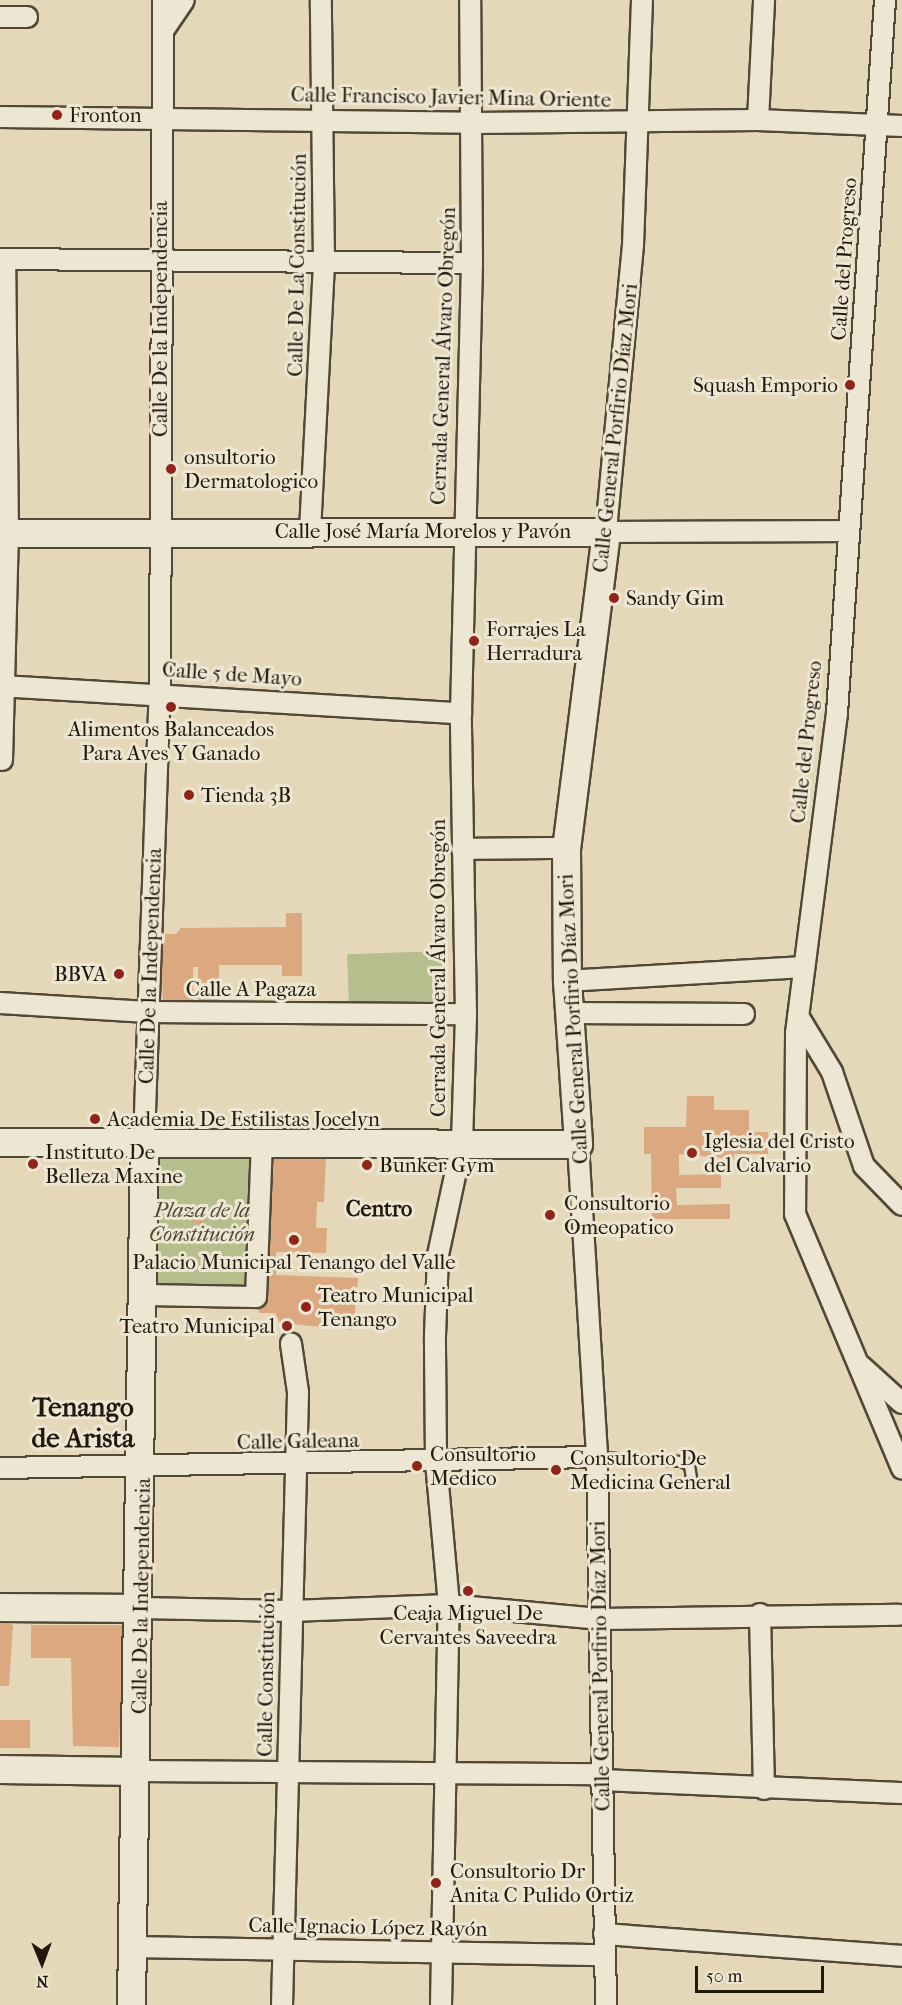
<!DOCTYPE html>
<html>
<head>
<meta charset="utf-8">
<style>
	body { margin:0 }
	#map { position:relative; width:902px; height:2005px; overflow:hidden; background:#e4d8b9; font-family:"IM FELL French Canon",serif }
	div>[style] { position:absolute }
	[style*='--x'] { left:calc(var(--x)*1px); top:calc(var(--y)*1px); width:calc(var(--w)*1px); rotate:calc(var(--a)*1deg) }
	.green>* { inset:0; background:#b6be8e; transform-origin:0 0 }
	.building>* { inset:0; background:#dba880; transform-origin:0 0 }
	.round { border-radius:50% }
	.roads { filter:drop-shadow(2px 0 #524837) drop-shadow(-2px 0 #524837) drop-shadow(0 2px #524837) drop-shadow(0 -2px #524837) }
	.lane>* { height:9px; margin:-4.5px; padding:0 4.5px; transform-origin:4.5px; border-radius:4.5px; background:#ede6d2 }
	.street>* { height:20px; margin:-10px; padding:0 10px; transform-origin:10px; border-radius:10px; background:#ede6d2 }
	.secondary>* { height:27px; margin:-13.5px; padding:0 13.5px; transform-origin:13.5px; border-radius:13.5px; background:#ede6d2 }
	.dots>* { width:16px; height:16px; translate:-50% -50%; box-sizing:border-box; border:3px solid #ede6d2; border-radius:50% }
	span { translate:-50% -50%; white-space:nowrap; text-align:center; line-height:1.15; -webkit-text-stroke:6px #ede6d2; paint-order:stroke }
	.street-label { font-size:21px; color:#22180c }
	.poi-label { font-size:21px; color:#22180c }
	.left { translate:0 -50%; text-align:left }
	.right { translate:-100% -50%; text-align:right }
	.park-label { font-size:21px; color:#4e4a33; font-style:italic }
	.neighbourhood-label { font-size:22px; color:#22180c; font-weight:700 }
	.district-label { font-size:27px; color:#22180c; font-weight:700 }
	.north { position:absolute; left:12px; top:1933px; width:60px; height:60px; -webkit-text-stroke:4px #ede6d2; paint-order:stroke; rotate:179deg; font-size:16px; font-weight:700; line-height:24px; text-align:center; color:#22180c }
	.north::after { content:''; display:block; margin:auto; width:21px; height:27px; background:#22180c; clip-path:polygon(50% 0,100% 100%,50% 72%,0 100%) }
	.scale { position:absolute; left:695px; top:1966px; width:129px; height:27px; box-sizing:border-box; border:3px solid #22180c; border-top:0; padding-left:8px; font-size:18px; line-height:21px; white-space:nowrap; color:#22180c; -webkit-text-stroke:4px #ede6d2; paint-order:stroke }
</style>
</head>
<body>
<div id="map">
	<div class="green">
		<div style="left:443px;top:951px;width:59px;height:96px;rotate:88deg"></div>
		<div style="left:151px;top:1151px;width:104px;height:141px;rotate:1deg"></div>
	</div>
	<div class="building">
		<div style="clip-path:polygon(286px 913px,302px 913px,302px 976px,282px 976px,282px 965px,219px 965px,219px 1005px,198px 1006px,198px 967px,193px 967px,193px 1004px,163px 1006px,161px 934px,176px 934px,181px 928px,286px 927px)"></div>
		<div style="clip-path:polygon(687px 1096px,714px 1096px,714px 1110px,749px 1110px,749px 1132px,768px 1132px,768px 1154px,734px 1154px,734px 1159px,679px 1154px,679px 1175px,721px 1174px,721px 1188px,676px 1188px,677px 1205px,730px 1204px,730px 1219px,652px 1219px,651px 1154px,644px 1154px,644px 1127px,686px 1127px)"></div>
		<div style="clip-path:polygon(264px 1154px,326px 1156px,324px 1202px,317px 1202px,316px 1228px,327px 1228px,326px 1253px,276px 1252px,276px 1275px,358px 1278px,353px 1330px,280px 1323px,275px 1313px,259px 1313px)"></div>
		<div class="round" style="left:190px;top:1208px;width:16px;height:16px"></div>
		<div style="clip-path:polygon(0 1621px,13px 1625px,9px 1686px,0 1686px)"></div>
		<div style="clip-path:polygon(31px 1625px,124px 1625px,119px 1747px,73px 1746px,71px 1658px,31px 1658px)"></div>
		<div style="left:0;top:1720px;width:30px;height:28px"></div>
	</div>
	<div class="roads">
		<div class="lane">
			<div style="--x:597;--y:1457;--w:85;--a:2.7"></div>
			<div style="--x:682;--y:1461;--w:8;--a:30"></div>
			<div style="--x:689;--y:1465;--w:20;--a:81"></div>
		</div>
		<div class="street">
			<div style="--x:642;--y:0;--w:245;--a:92.1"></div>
			<div style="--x:633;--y:245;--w:288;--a:95.4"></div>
			<div style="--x:606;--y:532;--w:241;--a:-0.2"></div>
			<div style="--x:885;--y:0;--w:715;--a:93.85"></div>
			<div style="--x:837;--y:713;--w:324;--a:97.3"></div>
			<div style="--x:796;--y:1034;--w:180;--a:90.3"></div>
			<div style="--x:795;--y:1214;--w:276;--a:67.2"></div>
			<div style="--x:0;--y:17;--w:27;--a:0"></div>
			<div style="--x:163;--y:31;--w:37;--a:-56"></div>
			<div style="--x:0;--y:117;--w:472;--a:0.7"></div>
			<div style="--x:472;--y:123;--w:286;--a:-0.6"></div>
			<div style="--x:758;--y:120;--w:144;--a:2.4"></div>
			<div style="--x:758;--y:120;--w:120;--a:-87.1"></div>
			<div style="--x:0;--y:259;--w:472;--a:0.5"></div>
			<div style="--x:310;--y:531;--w:269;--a:-87"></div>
			<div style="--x:324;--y:262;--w:262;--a:-90.7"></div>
			<div style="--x:0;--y:686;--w:462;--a:3.4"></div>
			<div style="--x:2;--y:760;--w:227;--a:-88.5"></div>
			<div style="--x:8;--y:533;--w:274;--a:-90.6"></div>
			<div style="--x:462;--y:849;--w:104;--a:-0.6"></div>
			<div style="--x:567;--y:981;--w:236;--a:-3.4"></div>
			<div style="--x:0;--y:1003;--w:148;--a:3.5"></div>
			<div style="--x:148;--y:1012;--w:318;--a:0.4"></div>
			<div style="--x:569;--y:1013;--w:175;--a:0.3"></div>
			<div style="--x:798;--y:1016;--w:66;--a:58.7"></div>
			<div style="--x:832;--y:1072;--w:99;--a:71.2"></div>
			<div style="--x:864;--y:1166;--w:54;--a:45.7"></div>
			<div style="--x:144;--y:1141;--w:448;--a:-88"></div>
			<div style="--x:160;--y:693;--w:693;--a:-89.75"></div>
			<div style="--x:578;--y:1144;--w:314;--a:86.5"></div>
			<div style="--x:597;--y:1457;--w:548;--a:89.06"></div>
			<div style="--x:144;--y:1295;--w:112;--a:1"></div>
			<div style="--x:256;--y:1297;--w:153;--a:-87.8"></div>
			<div style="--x:861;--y:1366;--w:55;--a:42.1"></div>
			<div style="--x:0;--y:1468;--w:597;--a:-1.06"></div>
			<div style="--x:140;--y:1608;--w:151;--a:1.1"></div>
			<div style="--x:291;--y:1611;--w:158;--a:-2.2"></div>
			<div style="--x:449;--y:1605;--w:153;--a:5.3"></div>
			<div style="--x:601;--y:1619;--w:298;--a:-0.8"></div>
			<div style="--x:760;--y:1614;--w:175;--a:88.7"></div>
			<div style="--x:137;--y:1771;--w:464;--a:0.4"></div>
			<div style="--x:600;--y:1780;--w:302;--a:2.5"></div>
			<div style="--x:604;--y:1934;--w:299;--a:4.2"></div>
			<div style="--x:131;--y:1947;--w:474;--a:1"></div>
			<div style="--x:282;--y:2005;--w:613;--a:-88.5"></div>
			<div style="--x:298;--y:1392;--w:49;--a:-98.3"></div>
			<div style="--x:441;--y:2005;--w:400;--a:-88.9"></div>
			<div style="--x:449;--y:1605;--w:145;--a:-95.2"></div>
			<div style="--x:436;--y:1461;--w:125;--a:-90.5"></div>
			<div style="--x:435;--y:1336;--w:81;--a:-87.9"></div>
			<div style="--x:438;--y:1255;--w:115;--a:-77.9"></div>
			<div style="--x:462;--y:1143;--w:129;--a:-88.2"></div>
			<div style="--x:466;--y:1014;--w:301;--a:-91"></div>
			<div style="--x:461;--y:713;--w:450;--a:-88.6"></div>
			<div style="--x:472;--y:263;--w:263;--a:-90.4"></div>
		</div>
		<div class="secondary">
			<div style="--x:0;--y:533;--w:606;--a:-0.09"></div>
			<div style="--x:606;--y:532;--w:319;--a:97.2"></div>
			<div style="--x:566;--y:848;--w:133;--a:89.6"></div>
			<div style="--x:567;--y:981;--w:163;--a:86.1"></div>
			<div style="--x:578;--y:1144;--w:578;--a:-179.8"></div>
			<div style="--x:0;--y:1607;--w:140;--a:0.4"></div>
			<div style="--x:0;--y:1769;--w:137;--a:0.8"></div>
			<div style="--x:131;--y:2005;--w:864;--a:-89.14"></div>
		</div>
	</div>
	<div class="dots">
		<div style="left:57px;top:115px;background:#8f2418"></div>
		<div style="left:850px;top:385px;background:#8f2418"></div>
		<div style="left:171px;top:469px;background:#8f2418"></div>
		<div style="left:614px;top:598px;background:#8f2418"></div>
		<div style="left:474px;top:641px;background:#8f2418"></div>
		<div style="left:171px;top:707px;background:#8f2418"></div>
		<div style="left:189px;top:795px;background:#8f2418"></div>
		<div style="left:119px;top:974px;background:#8f2418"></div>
		<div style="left:95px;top:1119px;background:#8f2418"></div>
		<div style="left:692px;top:1153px;background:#8f2418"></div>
		<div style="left:33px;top:1164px;background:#8f2418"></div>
		<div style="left:367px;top:1165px;background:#8f2418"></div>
		<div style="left:550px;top:1215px;background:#8f2418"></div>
		<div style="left:294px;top:1240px;background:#8f2418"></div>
		<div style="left:306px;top:1307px;background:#8f2418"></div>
		<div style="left:287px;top:1326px;background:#8f2418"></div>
		<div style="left:417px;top:1466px;background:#8f2418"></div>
		<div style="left:556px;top:1470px;background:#8f2418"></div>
		<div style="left:468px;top:1591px;background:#8f2418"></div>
		<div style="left:436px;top:1883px;background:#8f2418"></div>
	</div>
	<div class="street-label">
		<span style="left:451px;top:97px;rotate:1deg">Calle Francisco Javier Mina Oriente</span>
		<span style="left:844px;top:259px;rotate:-86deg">Calle del Progreso</span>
		<span style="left:297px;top:265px;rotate:-89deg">Calle De La Constitución</span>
		<span style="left:160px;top:319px;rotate:-90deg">Calle De la Independencia</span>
		<span style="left:443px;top:356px;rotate:-88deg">Cerrada General Álvaro Obregón</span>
		<span style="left:615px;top:428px;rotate:-84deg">Calle General Porfirio Díaz Mori</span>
		<span style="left:423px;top:531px">Calle José María Morelos y Pavón</span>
		<span style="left:232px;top:674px;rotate:4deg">Calle 5 de Mayo</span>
		<span style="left:806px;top:742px;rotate:-84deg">Calle del Progreso</span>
		<span style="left:150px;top:966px;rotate:-88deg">Calle De la Independencia</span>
		<span style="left:438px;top:968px;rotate:-90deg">Cerrada General Álvaro Obregón</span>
		<span style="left:251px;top:989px">Calle A Pagaza</span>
		<span style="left:573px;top:1019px;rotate:-93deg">Calle General Porfirio Díaz Mori</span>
		<span style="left:298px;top:1441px;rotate:-1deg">Calle Galeana</span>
		<span style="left:141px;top:1596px;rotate:-89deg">Calle De la Independencia</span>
		<span style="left:600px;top:1666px;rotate:-91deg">Calle General Porfirio Díaz Mori</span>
		<span style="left:266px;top:1674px;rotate:-89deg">Calle Constitución</span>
		<span style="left:368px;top:1927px;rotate:1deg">Calle Ignacio López Rayón</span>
	</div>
	<div class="poi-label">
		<span class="left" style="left:69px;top:115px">Fronton</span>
		<span class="right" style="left:838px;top:385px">Squash Emporio</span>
		<span class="left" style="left:184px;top:469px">onsultorio<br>Dermatologico</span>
		<span class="left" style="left:626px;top:598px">Sandy Gim</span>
		<span class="left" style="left:486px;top:641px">Forrajes La<br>Herradura</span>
		<span style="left:171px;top:741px">Alimentos Balanceados<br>Para Aves Y Ganado</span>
		<span class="left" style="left:201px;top:795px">Tienda 3B</span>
		<span class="right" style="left:107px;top:974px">BBVA</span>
		<span class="left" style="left:107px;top:1119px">Academia De Estilistas Jocelyn</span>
		<span class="left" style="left:704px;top:1153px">Iglesia del Cristo<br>del Calvario</span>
		<span class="left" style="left:45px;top:1164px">Instituto De<br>Belleza Maxine</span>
		<span class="left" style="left:379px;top:1165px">Bunker Gym</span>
		<span class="left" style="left:564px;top:1215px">Consultorio<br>Omeopatico</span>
		<span style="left:294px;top:1262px">Palacio Municipal Tenango del Valle</span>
		<span class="left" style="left:318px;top:1307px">Teatro Municipal<br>Tenango</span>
		<span class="right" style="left:275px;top:1326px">Teatro Municipal</span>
		<span class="left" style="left:430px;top:1466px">Consultorio<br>Medico</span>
		<span class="left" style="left:570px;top:1470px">Consultorio De<br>Medicina General</span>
		<span style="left:468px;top:1625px">Ceaja Miguel De<br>Cervantes Saveedra</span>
		<span class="left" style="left:450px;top:1883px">Consultorio Dr<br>Anita C Pulido Ortiz</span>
	</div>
	<div class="park-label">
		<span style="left:202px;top:1222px">Plaza de la<br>Constitución</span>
	</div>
	<div class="neighbourhood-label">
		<span style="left:379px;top:1210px">Centro</span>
	</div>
	<div class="district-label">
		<span style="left:83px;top:1423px">Tenango<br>de Arista</span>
	</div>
	<div class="north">N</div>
	<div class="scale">50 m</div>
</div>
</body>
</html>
